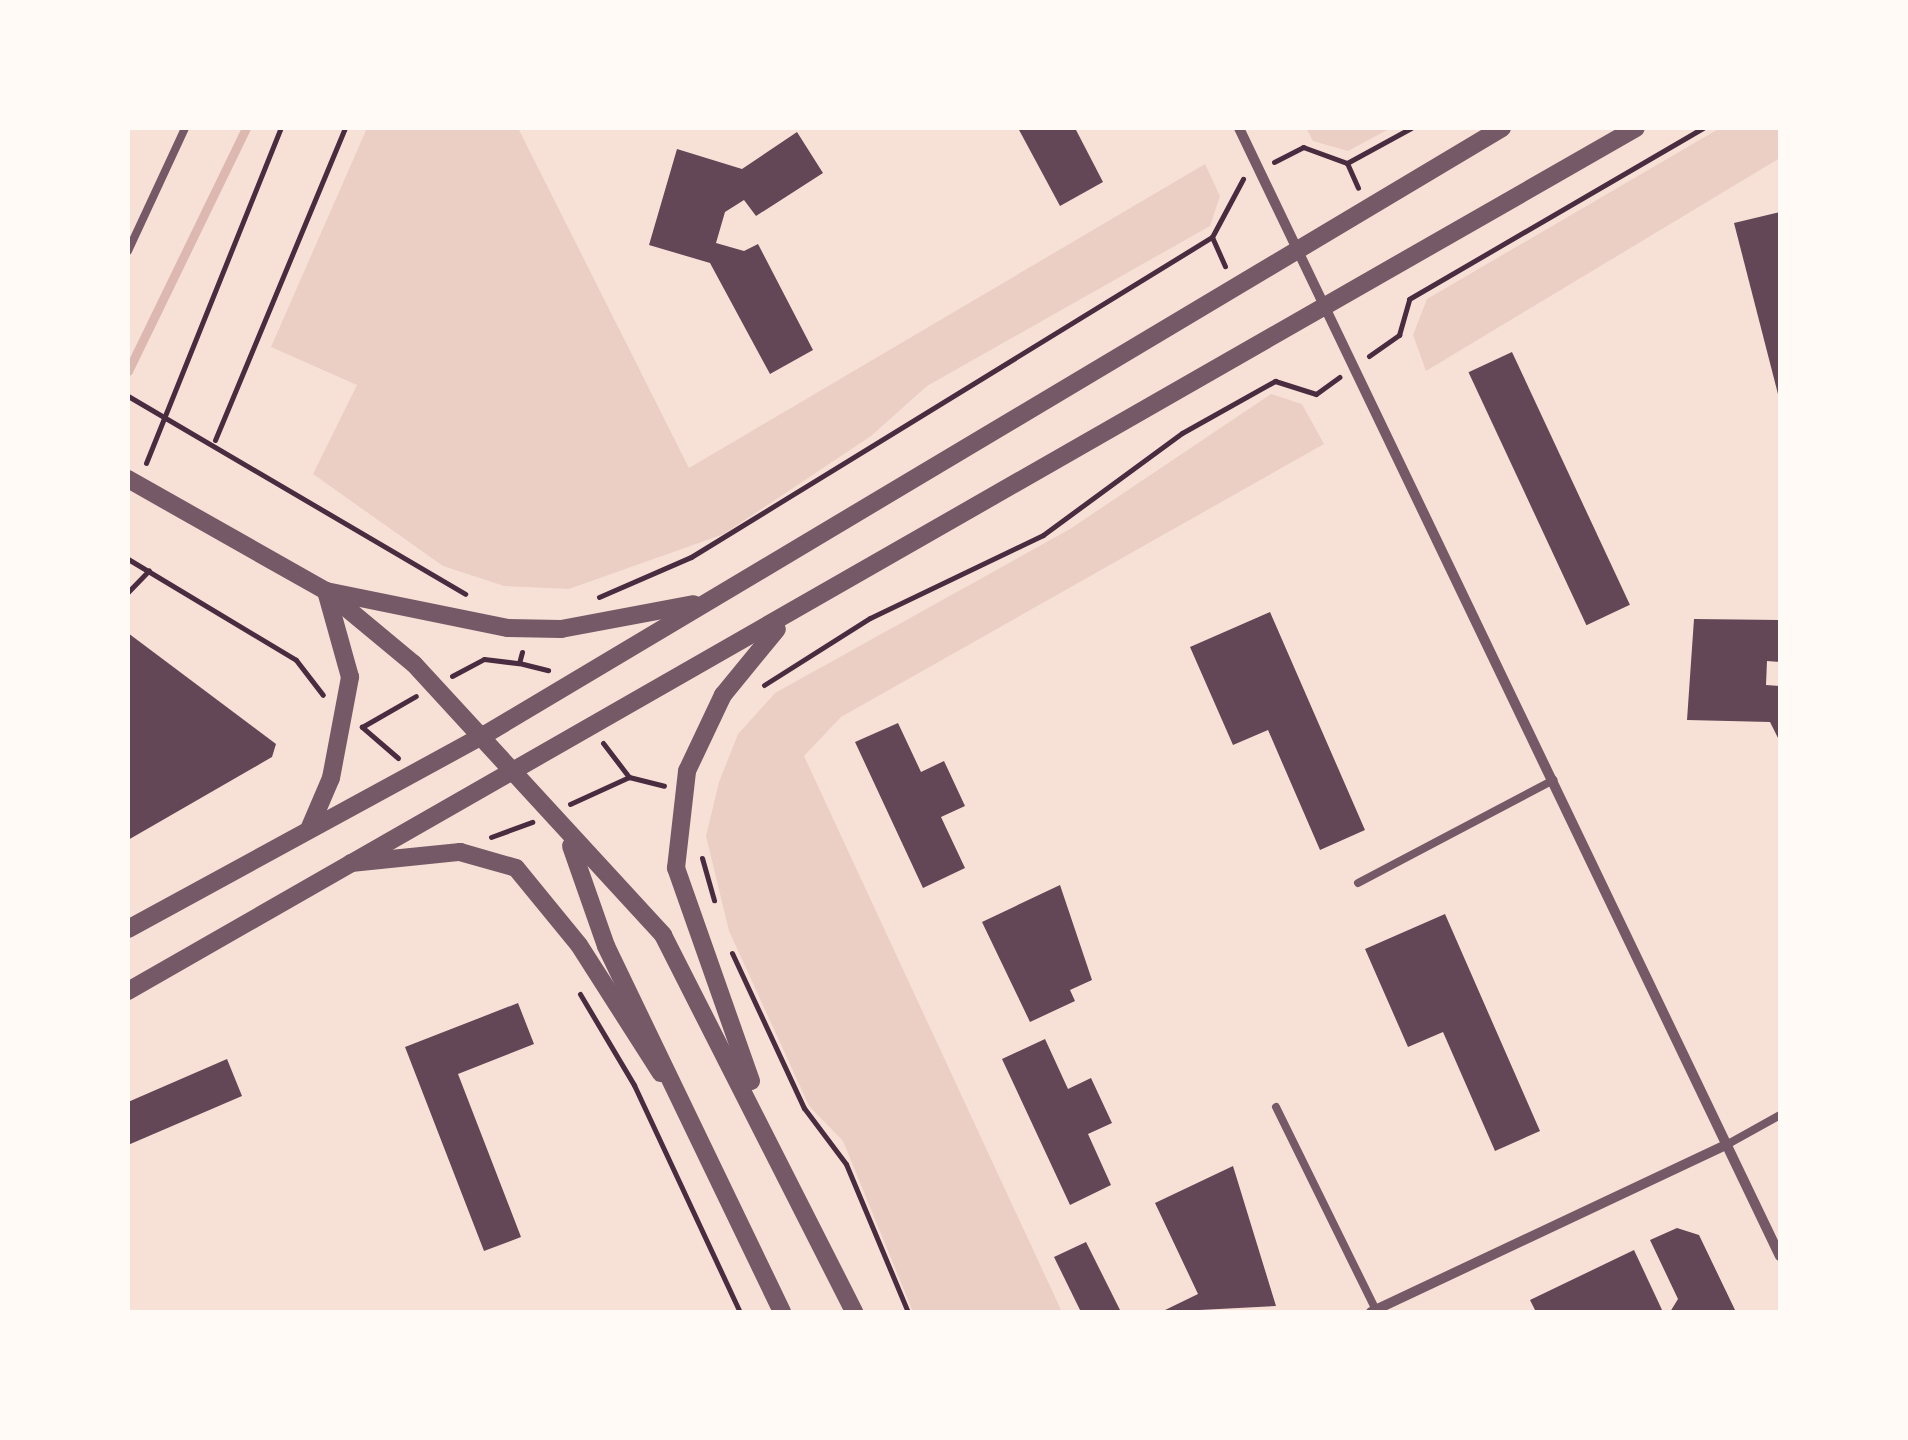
<!DOCTYPE html>
<html>
<head>
<meta charset="utf-8">
<style>
	body { margin:0 }
	#map { position:relative; width:1908px; height:1440px; overflow:hidden; background:#f7e1d7; font-family:"Zilla Slab",serif }
	div>[style] { position:absolute }
	[style*='--x'] { left:calc(var(--x)*1px); top:calc(var(--y)*1px); width:calc(var(--w)*1px); rotate:calc(var(--a)*1deg) }
	.green>* { inset:0; background:#ebcfc5 }
	.stream>* { height:9px; margin:-4.5px; padding:0 4.5px; transform-origin:4.5px; border-radius:4.5px; background:#dcb8b0 }
	.building>* { inset:0; background:#644757; transform-origin:0 0 }
	.path>* { height:5px; margin:-2.5px; padding:0 2.5px; transform-origin:2.5px; border-radius:2.5px; background:#4a2c40 }
	.service>* { height:8px; margin:-4px; padding:0 4px; transform-origin:4px; border-radius:4px; background:#755966 }
	.minor>* { height:10px; margin:-5px; padding:0 5px; transform-origin:5px; border-radius:5px; background:#755966 }
	.tertiary>* { height:18px; margin:-9px; padding:0 9px; transform-origin:9px; border-radius:9px; background:#755966 }
	span { translate:-50% -50%; white-space:nowrap; text-align:center; line-height:1.15; -webkit-text-stroke:9px #fffaf5; paint-order:stroke }
	.frame { position:absolute; inset:0; border:130px solid #fffaf5; pointer-events:none }
</style>
</head>
<body>
<div id="map">
	<div class="green">
		<div style="clip-path:polygon(367px 128px,518px 128px,689px 468px,1205px 164px,1220px 196px,1210px 226px,927px 386px,871px 436px,724px 534px,569px 589px,504px 586px,443px 566px,313px 474px,357px 385px,271px 347px)"></div>
		<div style="clip-path:polygon(1306px 128px,1391px 128px,1348px 151px,1313px 141px)"></div>
		<div style="clip-path:polygon(1720px 128px,1780px 128px,1780px 158px,1426px 371px,1413px 335px,1427px 299px)"></div>
		<div style="clip-path:polygon(1271px 394px,1302px 404px,1324px 444px,841px 717px,804px 756px,1062px 1312px,913px 1312px,843px 1141px,809px 1106px,729px 931px,706px 836px,719px 782px,738px 734px,775px 693px,1070px 529px)"></div>
	</div>
	<div class="stream">
		<div style="--x:128;--y:371;--w:270;--a:-64.1"></div>
	</div>
	<div class="building">
		<div style="clip-path:polygon(1018px 128px,1075px 128px,1103px 182px,1060px 206px)"></div>
		<div style="clip-path:polygon(797px 132px,823px 173px,756px 216px,744px 200px,725px 212px,716px 243px,744px 251px,758px 244px,813px 350px,770px 374px,710px 263px,649px 245px,677px 149px,742px 169px)"></div>
		<div style="clip-path:polygon(1780px 212px,1780px 398px,1779px 398px,1734px 223px)"></div>
		<div style="left:1512px;top:352px;width:279px;height:48px;rotate:65deg"></div>
		<div style="clip-path:polygon(1270px 612px,1365px 830px,1320px 850px,1268px 730px,1233px 745px,1190px 647px)"></div>
		<div style="clip-path:polygon(1694px 619px,1780px 620px,1780px 662px,1767px 661px,1766px 685px,1780px 686px,1780px 742px,1770px 722px,1687px 720px)"></div>
		<div style="clip-path:polygon(128px 633px,276px 744px,272px 757px,128px 840px)"></div>
		<div style="clip-path:polygon(898px 723px,921px 772px,944px 761px,965px 806px,941px 817px,965px 868px,923px 888px,855px 742px)"></div>
		<div style="clip-path:polygon(1060px 885px,1092px 980px,1070px 990px,1075px 1001px,1030px 1022px,982px 922px)"></div>
		<div style="clip-path:polygon(1445px 914px,1540px 1131px,1495px 1151px,1443px 1032px,1408px 1047px,1365px 949px)"></div>
		<div style="clip-path:polygon(518px 1003px,534px 1044px,458px 1074px,521px 1237px,484px 1251px,405px 1047px)"></div>
		<div style="clip-path:polygon(1045px 1039px,1068px 1089px,1091px 1078px,1112px 1123px,1088px 1134px,1111px 1185px,1070px 1205px,1002px 1059px)"></div>
		<div style="clip-path:polygon(227px 1059px,242px 1096px,128px 1145px,128px 1102px)"></div>
		<div style="clip-path:polygon(1233px 1166px,1276px 1306px,1161px 1312px,1198px 1294px,1155px 1203px)"></div>
		<div style="clip-path:polygon(1677px 1228px,1699px 1235px,1736px 1312px,1670px 1312px,1678px 1299px,1650px 1240px)"></div>
		<div style="clip-path:polygon(1086px 1242px,1121px 1312px,1081px 1312px,1054px 1257px)"></div>
		<div style="clip-path:polygon(1634px 1250px,1663px 1312px,1536px 1312px,1530px 1300px)"></div>
	</div>
	<div class="path">
		<div style="--x:1274;--y:162;--w:33;--a:-27"></div>
		<div style="--x:1303;--y:147;--w:47;--a:20"></div>
		<div style="--x:1347;--y:163;--w:73;--a:-28.7"></div>
		<div style="--x:1347;--y:163;--w:27;--a:66"></div>
		<div style="--x:1212;--y:237;--w:32;--a:66"></div>
		<div style="--x:1369;--y:356;--w:37;--a:-35"></div>
		<div style="--x:1399;--y:335;--w:37;--a:-74"></div>
		<div style="--x:1409;--y:299;--w:340;--a:-30.2"></div>
		<div style="--x:128;--y:396;--w:391;--a:30.4"></div>
		<div style="--x:215;--y:440;--w:338;--a:-67.4"></div>
		<div style="--x:146;--y:463;--w:361;--a:-68.1"></div>
		<div style="--x:128;--y:559;--w:196;--a:31"></div>
		<div style="--x:296;--y:660;--w:44;--a:52.4"></div>
		<div style="--x:128;--y:592;--w:30;--a:-46"></div>
		<div style="--x:599;--y:597;--w:100;--a:-23.5"></div>
		<div style="--x:691;--y:557;--w:611;--a:-31.56"></div>
		<div style="--x:1212;--y:237;--w:66;--a:-61.9"></div>
		<div style="--x:522;--y:652;--w:11;--a:105"></div>
		<div style="--x:519;--y:663;--w:30;--a:14"></div>
		<div style="--x:452;--y:676;--w:36;--a:-28"></div>
		<div style="--x:484;--y:659;--w:35;--a:7"></div>
		<div style="--x:764;--y:685;--w:125;--a:-32.3"></div>
		<div style="--x:870;--y:618;--w:192;--a:-25.6"></div>
		<div style="--x:1043;--y:535;--w:172;--a:-36.3"></div>
		<div style="--x:1182;--y:433;--w:107;--a:-29.2"></div>
		<div style="--x:1275;--y:381;--w:43;--a:17.6"></div>
		<div style="--x:1316;--y:394;--w:29;--a:-36"></div>
		<div style="--x:603;--y:743;--w:43;--a:52.6"></div>
		<div style="--x:629;--y:777;--w:36;--a:14"></div>
		<div style="--x:398;--y:758;--w:48;--a:-139.3"></div>
		<div style="--x:362;--y:727;--w:62;--a:-29.9"></div>
		<div style="--x:570;--y:804;--w:65;--a:-24.6"></div>
		<div style="--x:491;--y:837;--w:44;--a:-20.1"></div>
		<div style="--x:702;--y:858;--w:44;--a:74.1"></div>
		<div style="--x:732;--y:953;--w:171;--a:65.1"></div>
		<div style="--x:804;--y:1108;--w:70;--a:53.1"></div>
		<div style="--x:846;--y:1164;--w:160;--a:67.3"></div>
		<div style="--x:580;--y:994;--w:106;--a:59.3"></div>
		<div style="--x:634;--y:1085;--w:251;--a:65"></div>
	</div>
	<div class="service">
		<div style="--x:128;--y:251;--w:136;--a:-65.1"></div>
		<div style="--x:1358;--y:883;--w:221;--a:-27.8"></div>
		<div style="--x:1276;--y:1107;--w:226;--a:63.8"></div>
		<div style="--x:1728;--y:1144;--w:60;--a:-29.1"></div>
	</div>
	<div class="minor">
		<div style="--x:1239;--y:128;--w:1251;--a:64.38"></div>
		<div style="--x:1371;--y:1312;--w:395;--a:-25.2"></div>
	</div>
	<div class="tertiary">
		<div style="--x:128;--y:479;--w:227;--a:29.5"></div>
		<div style="--x:326;--y:591;--w:114;--a:39.7"></div>
		<div style="--x:414;--y:664;--w:368;--a:47.4"></div>
		<div style="--x:663;--y:935;--w:423;--a:63.1"></div>
		<div style="--x:310;--y:827;--w:53;--a:-66.8"></div>
		<div style="--x:331;--y:778;--w:103;--a:-79.3"></div>
		<div style="--x:350;--y:677;--w:89;--a:-105.6"></div>
		<div style="--x:326;--y:591;--w:186;--a:11.5"></div>
		<div style="--x:508;--y:628;--w:53;--a:1.1"></div>
		<div style="--x:561;--y:629;--w:135;--a:-10.6"></div>
		<div style="--x:571;--y:846;--w:106;--a:70.7"></div>
		<div style="--x:606;--y:946;--w:406;--a:64.3"></div>
		<div style="--x:351;--y:863;--w:110;--a:-5.8"></div>
		<div style="--x:460;--y:852;--w:58;--a:15.9"></div>
		<div style="--x:516;--y:868;--w:99;--a:50.7"></div>
		<div style="--x:579;--y:945;--w:152;--a:57.4"></div>
		<div style="--x:128;--y:929;--w:408;--a:-28.6"></div>
		<div style="--x:486;--y:734;--w:1183;--a:-30.81"></div>
		<div style="--x:128;--y:991;--w:1737;--a:-29.78"></div>
		<div style="--x:751;--y:1081;--w:226;--a:-109.4"></div>
		<div style="--x:676;--y:868;--w:98;--a:-83.5"></div>
		<div style="--x:687;--y:771;--w:84;--a:-64.7"></div>
		<div style="--x:723;--y:695;--w:85;--a:-50.7"></div>
	</div>
	<div class="frame"></div>
</div>
</body>
</html>
